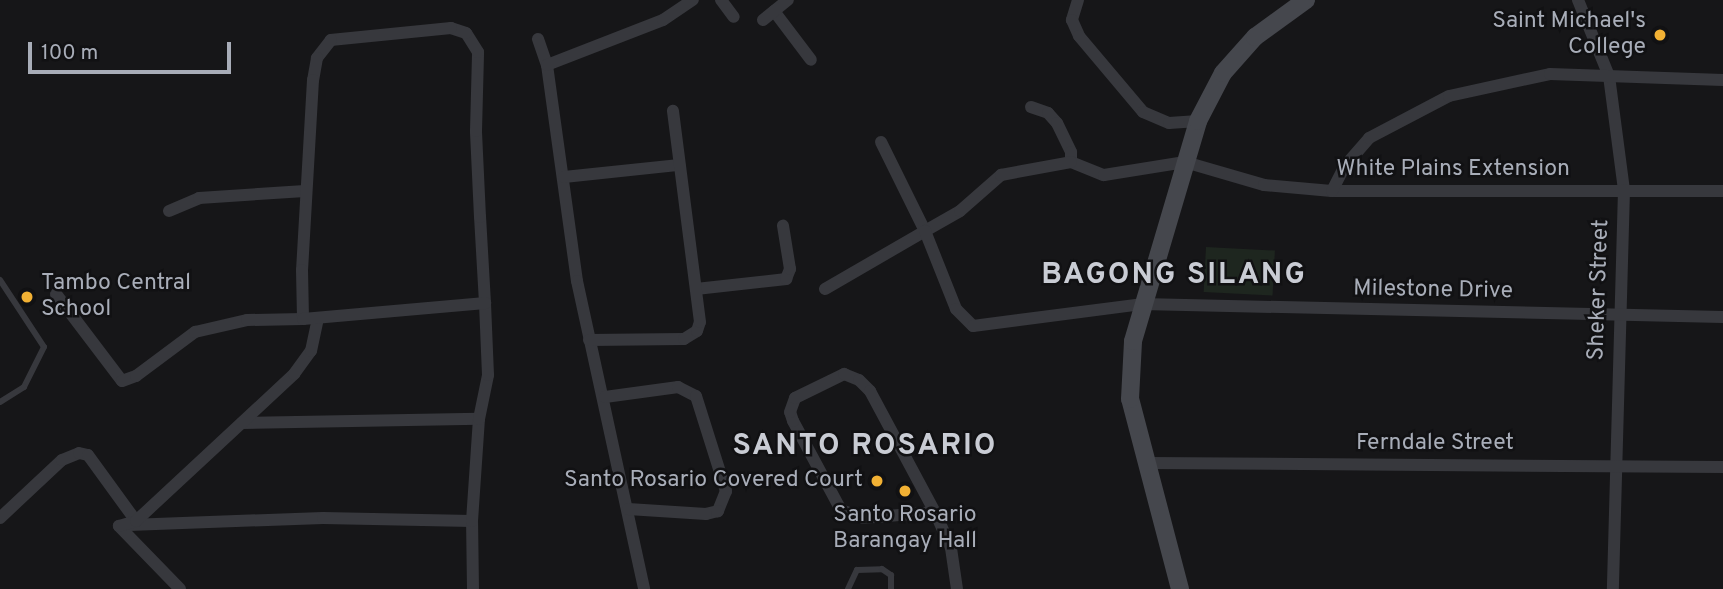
<!DOCTYPE html>
<html>
<head>
<meta charset="utf-8">
<style>
	body { margin:0 }
	#map { position:relative; width:1723px; height:589px; overflow:hidden; background:#161618; font-family:Overpass,sans-serif }
	div>[style] { position:absolute }
	[style*='--x'] { left:calc(var(--x)*1px); top:calc(var(--y)*1px); width:calc(var(--w)*1px); rotate:calc(var(--a)*1deg) }
	.green>* { inset:0; background:#1e261f; transform-origin:0 0 }
	.lane>* { height:6px; margin:-3px; padding:0 3px; transform-origin:3px; border-radius:3px; background:#37383d }
	.street>* { height:12px; margin:-6px; padding:0 6px; transform-origin:6px; border-radius:6px; background:#37383d }
	.secondary>* { height:18px; margin:-9px; padding:0 9px; transform-origin:9px; border-radius:9px; background:#45474d }
	.dots>* { width:19px; height:19px; translate:-50% -50%; box-sizing:border-box; border:4px solid #111113; border-radius:50% }
	span { translate:-50% -50%; white-space:nowrap; text-align:center; line-height:1.15; -webkit-text-stroke:5px #111113; paint-order:stroke }
	.poi-label { font-size:23px; color:#a8adb8 }
	.right { translate:-100% -50%; text-align:right }
	.left { translate:0 -50%; text-align:left }
	.street-label { font-size:23px; color:#a8adb8 }
	.district-label { font-size:30px; color:#c9ccd4; font-weight:700; letter-spacing:2px }
	.scale { position:absolute; left:28px; top:42px; width:203px; height:32px; box-sizing:border-box; border:4px solid #a8adb8; border-top:0; padding-left:9px; font-size:21px; line-height:24px; white-space:nowrap; color:#a8adb8; -webkit-text-stroke:5px #111113; paint-order:stroke }
</style>
</head>
<body>
<div id="map">
	<div class="green">
		<div style="left:1206px;top:247px;width:69px;height:45px;rotate:3deg"></div>
	</div>
	<div class="lane">
		<div style="--x:0;--y:280;--w:80;--a:56.7"></div>
		<div style="--x:44;--y:347;--w:45;--a:116.6"></div>
		<div style="--x:24;--y:387;--w:28;--a:148"></div>
		<div style="--x:848;--y:589;--w:21;--a:-65"></div>
		<div style="--x:857;--y:570;--w:25;--a:-2"></div>
		<div style="--x:882;--y:569;--w:11;--a:34"></div>
		<div style="--x:891;--y:575;--w:14;--a:90"></div>
	</div>
	<div class="street">
		<div style="--x:721;--y:0;--w:21;--a:53"></div>
		<div style="--x:1078;--y:0;--w:21;--a:107"></div>
		<div style="--x:1072;--y:20;--w:17;--a:66"></div>
		<div style="--x:1079;--y:36;--w:99;--a:49.9"></div>
		<div style="--x:1143;--y:112;--w:28;--a:23"></div>
		<div style="--x:1169;--y:123;--w:29;--a:-4"></div>
		<div style="--x:1578;--y:0;--w:82;--a:67.8"></div>
		<div style="--x:1609;--y:76;--w:115;--a:82.5"></div>
		<div style="--x:1624;--y:190;--w:399;--a:91.6"></div>
		<div style="--x:774;--y:11;--w:61;--a:52.9"></div>
		<div style="--x:763;--y:20;--w:32;--a:-39"></div>
		<div style="--x:538;--y:39;--w:28;--a:71"></div>
		<div style="--x:547;--y:65;--w:218;--a:82.1"></div>
		<div style="--x:577;--y:281;--w:315;--a:77.7"></div>
		<div style="--x:547;--y:65;--w:124;--a:-21.2"></div>
		<div style="--x:663;--y:20;--w:36;--a:-34"></div>
		<div style="--x:1031;--y:107;--w:18;--a:19"></div>
		<div style="--x:1048;--y:113;--w:13;--a:48"></div>
		<div style="--x:1057;--y:123;--w:32;--a:64"></div>
		<div style="--x:1071;--y:152;--w:10;--a:90"></div>
		<div style="--x:1071;--y:162;--w:35;--a:22"></div>
		<div style="--x:1104;--y:175;--w:82;--a:-9.1"></div>
		<div style="--x:1185;--y:162;--w:82;--a:16.2"></div>
		<div style="--x:1264;--y:185;--w:68;--a:5"></div>
		<div style="--x:1332;--y:191;--w:391;--a:0"></div>
		<div style="--x:881;--y:142;--w:99;--a:63.7"></div>
		<div style="--x:925;--y:231;--w:40;--a:-29.7"></div>
		<div style="--x:960;--y:211;--w:55;--a:-41.3"></div>
		<div style="--x:1001;--y:175;--w:71;--a:-10.5"></div>
		<div style="--x:564;--y:177;--w:116;--a:-6"></div>
		<div style="--x:1332;--y:191;--w:27;--a:-63"></div>
		<div style="--x:1344;--y:167;--w:38;--a:-49"></div>
		<div style="--x:1369;--y:138;--w:90;--a:-27.7"></div>
		<div style="--x:1449;--y:96;--w:103;--a:-12.3"></div>
		<div style="--x:1550;--y:74;--w:173;--a:2"></div>
		<div style="--x:169;--y:211;--w:33;--a:-23"></div>
		<div style="--x:199;--y:198;--w:106;--a:-3.8"></div>
		<div style="--x:696;--y:289;--w:91;--a:-6.3"></div>
		<div style="--x:786;--y:279;--w:11;--a:-68"></div>
		<div style="--x:790;--y:269;--w:44;--a:-99.2"></div>
		<div style="--x:825;--y:289;--w:116;--a:-30.1"></div>
		<div style="--x:925;--y:231;--w:84;--a:68.3"></div>
		<div style="--x:956;--y:309;--w:24;--a:45"></div>
		<div style="--x:973;--y:326;--w:170;--a:-7.4"></div>
		<div style="--x:1142;--y:304;--w:581;--a:1.28"></div>
		<div style="--x:56;--y:294;--w:109;--a:52.8"></div>
		<div style="--x:122;--y:381;--w:15;--a:-20"></div>
		<div style="--x:136;--y:376;--w:74;--a:-36.7"></div>
		<div style="--x:195;--y:332;--w:53;--a:-13"></div>
		<div style="--x:247;--y:320;--w:56;--a:-1"></div>
		<div style="--x:589;--y:340;--w:95;--a:-0.6"></div>
		<div style="--x:684;--y:339;--w:15;--a:-32"></div>
		<div style="--x:697;--y:331;--w:9;--a:-72"></div>
		<div style="--x:700;--y:322;--w:213;--a:-97.3"></div>
		<div style="--x:605;--y:397;--w:74;--a:-7.8"></div>
		<div style="--x:678;--y:387;--w:20;--a:27"></div>
		<div style="--x:696;--y:396;--w:100;--a:72.5"></div>
		<div style="--x:726;--y:491;--w:22;--a:112"></div>
		<div style="--x:718;--y:511;--w:12;--a:166"></div>
		<div style="--x:706;--y:514;--w:78;--a:-176.3"></div>
		<div style="--x:242;--y:423;--w:237;--a:-1"></div>
		<div style="--x:1147;--y:463;--w:576;--a:0.4"></div>
		<div style="--x:935;--y:512;--w:72;--a:175.2"></div>
		<div style="--x:863;--y:518;--w:23;--a:-160"></div>
		<div style="--x:841;--y:510;--w:101;--a:-118.3"></div>
		<div style="--x:793;--y:421;--w:9;--a:-108"></div>
		<div style="--x:790;--y:412;--w:15;--a:-70"></div>
		<div style="--x:795;--y:398;--w:55;--a:-26.1"></div>
		<div style="--x:844;--y:374;--w:16;--a:22"></div>
		<div style="--x:859;--y:380;--w:16;--a:45"></div>
		<div style="--x:870;--y:391;--w:137;--a:61.8"></div>
		<div style="--x:935;--y:512;--w:39;--a:66"></div>
		<div style="--x:951;--y:548;--w:41;--a:81.7"></div>
		<div style="--x:0;--y:518;--w:85;--a:-43.1"></div>
		<div style="--x:62;--y:460;--w:18;--a:-22"></div>
		<div style="--x:79;--y:453;--w:9;--a:13"></div>
		<div style="--x:88;--y:455;--w:82;--a:54"></div>
		<div style="--x:129;--y:525;--w:194;--a:-2.1"></div>
		<div style="--x:323;--y:518;--w:149;--a:1.2"></div>
		<div style="--x:180;--y:589;--w:88;--a:-134.1"></div>
		<div style="--x:119;--y:526;--w:18;--a:-16"></div>
		<div style="--x:136;--y:521;--w:216;--a:-42.9"></div>
		<div style="--x:294;--y:374;--w:29;--a:-54"></div>
		<div style="--x:311;--y:351;--w:33;--a:-78"></div>
		<div style="--x:473;--y:589;--w:68;--a:-90.8"></div>
		<div style="--x:472;--y:521;--w:102;--a:-86.1"></div>
		<div style="--x:479;--y:419;--w:45;--a:-78.4"></div>
		<div style="--x:488;--y:375;--w:72;--a:-92.4"></div>
		<div style="--x:485;--y:303;--w:86;--a:-93.3"></div>
		<div style="--x:480;--y:217;--w:86;--a:-92.7"></div>
		<div style="--x:476;--y:131;--w:79;--a:-88.5"></div>
		<div style="--x:478;--y:52;--w:22;--a:-122"></div>
		<div style="--x:466;--y:33;--w:16;--a:-162"></div>
		<div style="--x:451;--y:28;--w:121;--a:174.3"></div>
		<div style="--x:331;--y:40;--w:23;--a:128"></div>
		<div style="--x:317;--y:58;--w:22;--a:100"></div>
		<div style="--x:313;--y:80;--w:190;--a:93.3"></div>
		<div style="--x:302;--y:270;--w:49;--a:88.8"></div>
		<div style="--x:303;--y:319;--w:183;--a:-5"></div>
	</div>
	<div class="secondary">
		<div style="--x:1180;--y:589;--w:196;--a:-104.7"></div>
		<div style="--x:1130;--y:399;--w:58;--a:-87"></div>
		<div style="--x:1133;--y:341;--w:229;--a:-73.5"></div>
		<div style="--x:1198;--y:121;--w:54;--a:-62.5"></div>
		<div style="--x:1223;--y:73;--w:48;--a:-48.4"></div>
		<div style="--x:1255;--y:37;--w:63;--a:-36"></div>
	</div>
	<div class="dots">
		<div style="left:1660px;top:35px;background:#f2b134"></div>
		<div style="left:27px;top:297px;background:#f2b134"></div>
		<div style="left:877px;top:481px;background:#f2b134"></div>
		<div style="left:905px;top:491px;background:#f2b134"></div>
	</div>
	<div class="poi-label">
		<span class="right" style="left:1646px;top:35px">Saint Michael's<br>College</span>
		<span class="left" style="left:41px;top:297px">Tambo Central<br>School</span>
		<span class="right" style="left:863px;top:481px">Santo Rosario Covered Court</span>
		<span style="left:905px;top:529px">Santo Rosario<br>Barangay Hall</span>
	</div>
	<div class="street-label">
		<span style="left:1453px;top:170px">White Plains Extension</span>
		<span style="left:1600px;top:290px;rotate:-88deg">Sheker Street</span>
		<span style="left:1433px;top:291px;rotate:1deg">Milestone Drive</span>
		<span style="left:1435px;top:444px">Ferndale Street</span>
	</div>
	<div class="district-label">
		<span style="left:1174px;top:276px">BAGONG SILANG</span>
		<span style="left:865px;top:447px">SANTO ROSARIO</span>
	</div>
	<div class="scale">100 m</div>
</div>
</body>
</html>
